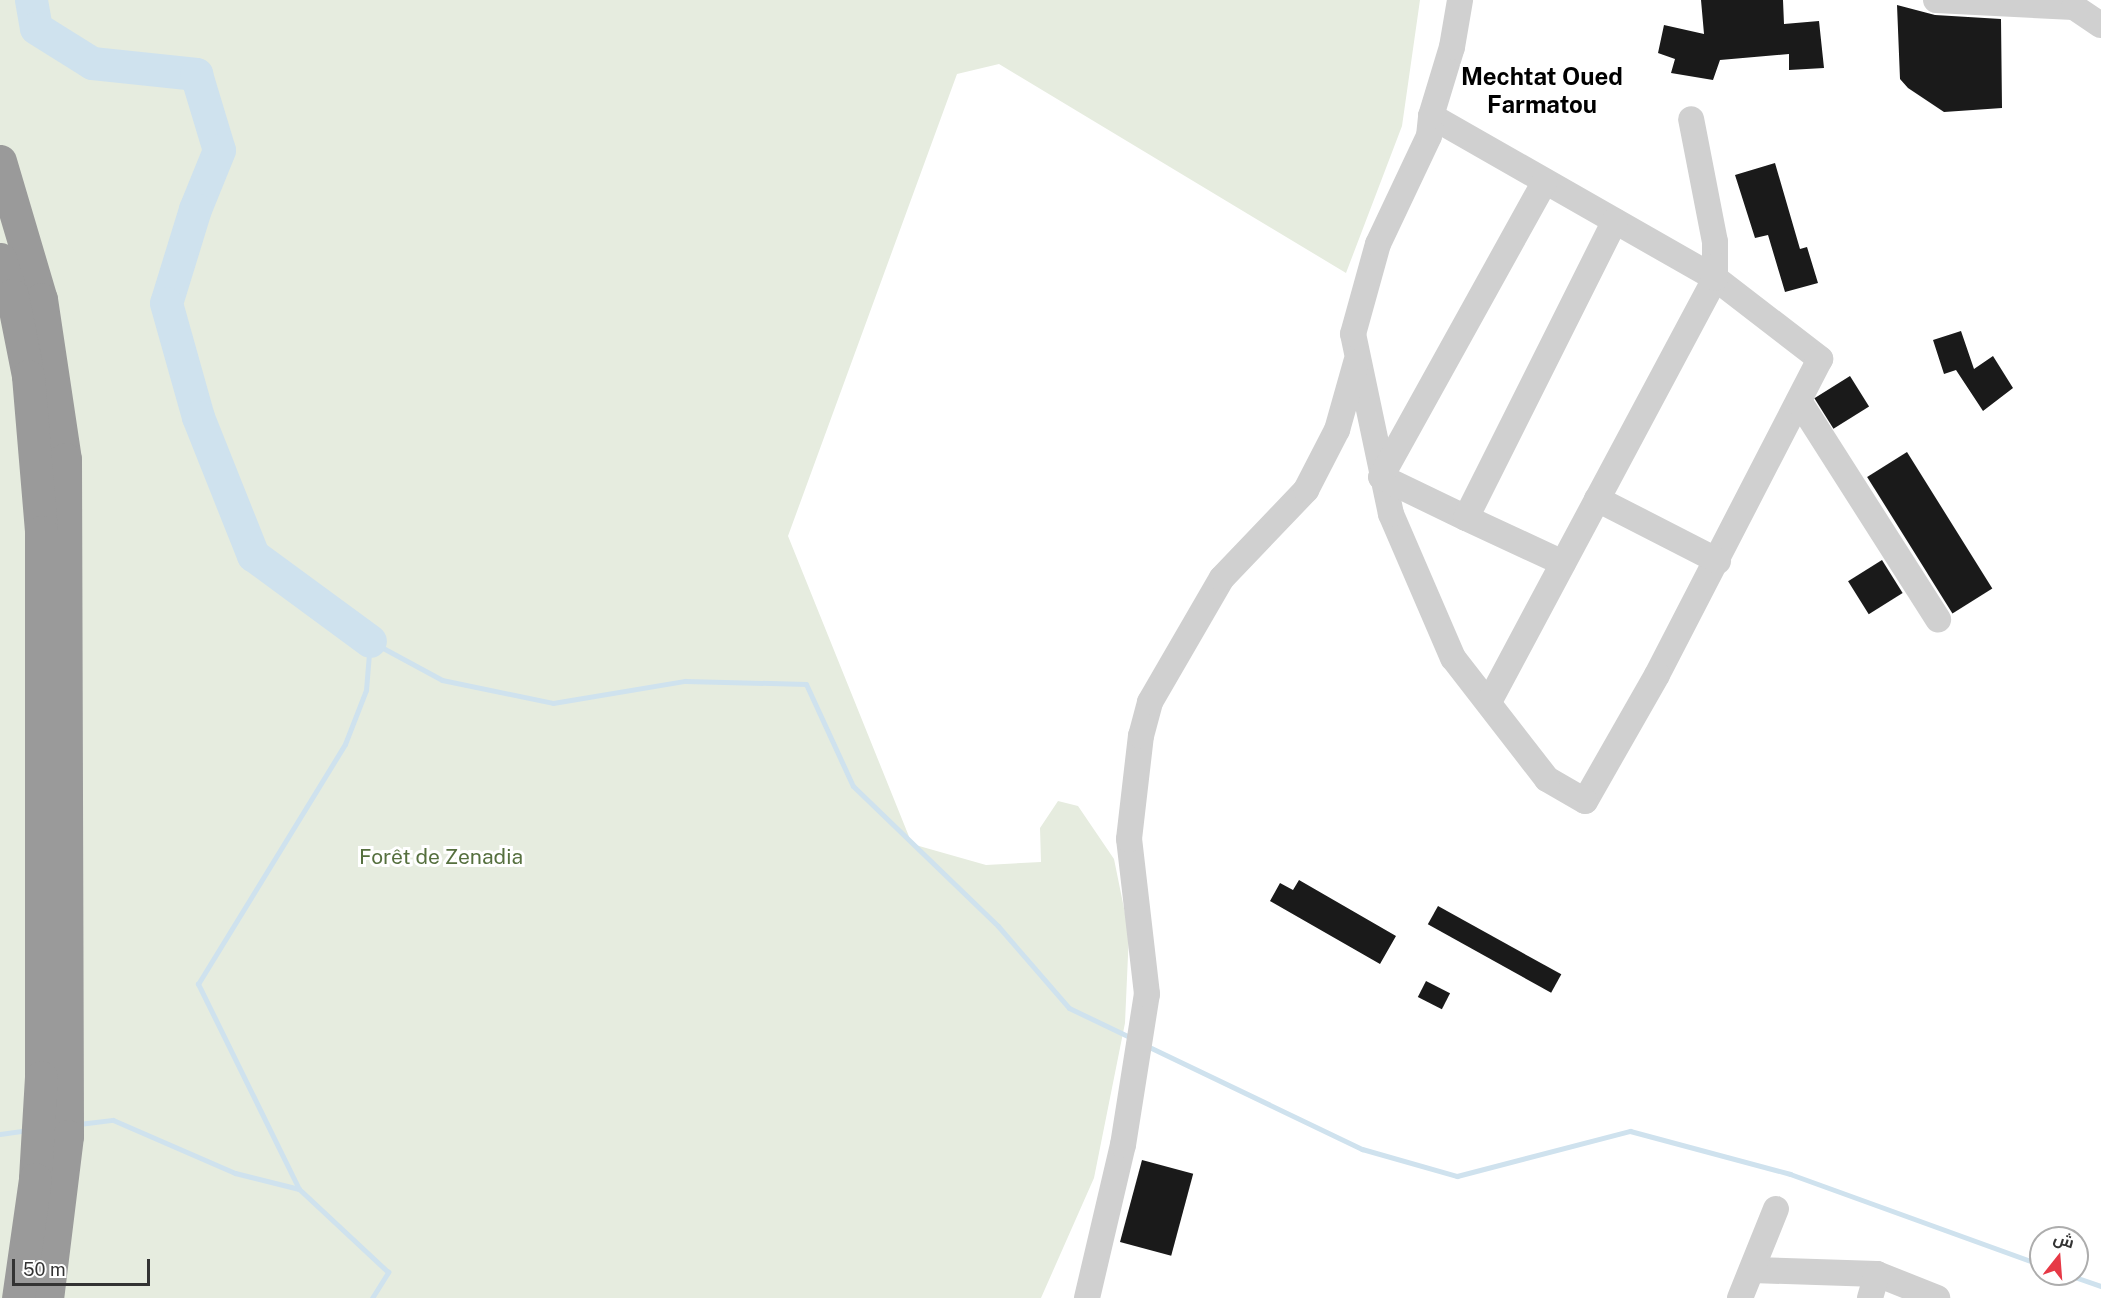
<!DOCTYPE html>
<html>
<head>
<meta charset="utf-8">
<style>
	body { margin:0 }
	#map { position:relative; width:2101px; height:1298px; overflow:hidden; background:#fff; font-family:"Public Sans",Cairo,sans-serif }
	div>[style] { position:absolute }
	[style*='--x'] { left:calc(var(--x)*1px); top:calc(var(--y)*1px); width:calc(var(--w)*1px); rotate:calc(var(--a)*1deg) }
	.green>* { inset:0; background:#e6ecdf }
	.stream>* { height:5px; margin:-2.5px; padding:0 2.5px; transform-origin:2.5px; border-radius:2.5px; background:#cfe2ee }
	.river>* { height:33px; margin:-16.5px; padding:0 16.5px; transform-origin:16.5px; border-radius:16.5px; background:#cfe2ee }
	.building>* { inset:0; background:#1a1a1a; transform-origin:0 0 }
	.minor>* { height:26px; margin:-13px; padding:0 13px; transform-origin:13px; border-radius:13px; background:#d0d0d0 }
	.highway>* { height:33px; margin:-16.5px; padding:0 16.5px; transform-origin:16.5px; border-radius:16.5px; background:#9a9a9a }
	span { translate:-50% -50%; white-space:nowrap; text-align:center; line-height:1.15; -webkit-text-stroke:6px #fff; paint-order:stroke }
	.park-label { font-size:21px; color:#56703f }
	.quarter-label { font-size:24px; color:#000; font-weight:700 }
	.north { position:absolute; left:2029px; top:1226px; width:60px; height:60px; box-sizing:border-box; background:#fff; border:2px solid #adadad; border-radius:50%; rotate:17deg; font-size:16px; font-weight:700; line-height:24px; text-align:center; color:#333 }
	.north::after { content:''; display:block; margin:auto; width:21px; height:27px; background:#e63946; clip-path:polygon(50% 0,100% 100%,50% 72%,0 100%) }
	.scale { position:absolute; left:12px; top:1259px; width:138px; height:27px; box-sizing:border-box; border:3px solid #333; border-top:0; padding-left:8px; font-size:18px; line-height:21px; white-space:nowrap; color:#333; -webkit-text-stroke:4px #fff; paint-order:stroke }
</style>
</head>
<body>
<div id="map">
	<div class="green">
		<div style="clip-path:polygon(0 0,1420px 0,1402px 126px,1346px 273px,999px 64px,957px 74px,788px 536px,912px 844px,986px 865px,1041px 862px,1040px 828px,1058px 801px,1078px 806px,1114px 859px,1129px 933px,1125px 1023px,1094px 1178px,1041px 1298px,0 1298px)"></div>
	</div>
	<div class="stream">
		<div style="--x:1145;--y:1045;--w:241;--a:25.6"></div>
		<div style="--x:1362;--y:1149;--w:99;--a:15.9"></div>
		<div style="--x:1457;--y:1176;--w:179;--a:-14.6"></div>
		<div style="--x:1630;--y:1131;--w:166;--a:15"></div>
		<div style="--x:1790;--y:1174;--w:267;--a:19.9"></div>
		<div style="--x:79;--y:1124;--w:34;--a:-7"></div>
		<div style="--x:113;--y:1120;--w:133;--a:23.5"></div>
		<div style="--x:235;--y:1173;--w:66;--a:14"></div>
		<div style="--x:0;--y:1134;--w:28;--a:-8"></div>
		<div style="--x:2066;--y:1274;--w:37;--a:19"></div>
		<div style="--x:372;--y:1298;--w:31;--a:-58"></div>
		<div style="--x:388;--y:1272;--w:122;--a:-137"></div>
		<div style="--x:299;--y:1189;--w:229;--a:-116.2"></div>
		<div style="--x:198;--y:984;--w:281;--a:-58.5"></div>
		<div style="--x:345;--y:744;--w:58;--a:-68.7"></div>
		<div style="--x:366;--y:690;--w:49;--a:-85.3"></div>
		<div style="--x:370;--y:641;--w:82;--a:28.4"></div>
		<div style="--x:442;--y:680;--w:113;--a:11.7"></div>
		<div style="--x:553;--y:703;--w:134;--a:-9.5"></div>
		<div style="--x:685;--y:681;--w:121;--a:1.4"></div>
		<div style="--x:806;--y:684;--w:112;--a:65.3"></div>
		<div style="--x:853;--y:786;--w:202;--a:44"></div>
		<div style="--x:998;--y:926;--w:108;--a:49.1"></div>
		<div style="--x:1069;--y:1008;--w:70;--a:25.5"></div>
	</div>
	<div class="river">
		<div style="--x:31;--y:0;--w:28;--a:80"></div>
		<div style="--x:36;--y:28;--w:66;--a:32"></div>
		<div style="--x:92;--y:63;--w:105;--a:6"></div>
		<div style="--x:196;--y:74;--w:79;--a:73.2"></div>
		<div style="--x:219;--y:150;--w:64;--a:112.1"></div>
		<div style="--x:195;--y:209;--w:98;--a:107.1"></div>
		<div style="--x:166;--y:303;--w:118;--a:74.3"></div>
		<div style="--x:198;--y:417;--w:149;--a:68.3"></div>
		<div style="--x:253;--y:555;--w:145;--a:36.3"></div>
	</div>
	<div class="building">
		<div style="clip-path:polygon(1701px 0,1783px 0,1784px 24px,1819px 21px,1824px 68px,1789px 70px,1789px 54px,1720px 60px,1713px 80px,1671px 73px,1675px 59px,1658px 53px,1664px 25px,1704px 34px)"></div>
		<div style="clip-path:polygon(1897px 5px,1935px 15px,2001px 19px,2002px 108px,1944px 112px,1908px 88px,1900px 79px)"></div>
		<div style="clip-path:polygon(1775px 163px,1800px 249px,1807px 247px,1818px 283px,1785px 292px,1768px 235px,1755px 238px,1735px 175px)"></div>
		<div style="clip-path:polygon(1961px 331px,1974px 369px,1993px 356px,2013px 388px,1983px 411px,1956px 370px,1944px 374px,1933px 340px)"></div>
		<div style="left:1850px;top:376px;width:36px;height:42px;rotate:58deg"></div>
		<div style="left:1907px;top:452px;width:161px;height:47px;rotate:58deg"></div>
		<div style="left:1882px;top:560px;width:39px;height:40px;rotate:58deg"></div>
		<div style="clip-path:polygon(1299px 880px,1396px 936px,1380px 964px,1270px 901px,1280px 883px,1293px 890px)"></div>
		<div style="left:1438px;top:906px;width:141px;height:21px;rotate:29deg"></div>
		<div style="left:1426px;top:981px;width:27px;height:18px;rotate:27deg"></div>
		<div style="left:1142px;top:1160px;width:53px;height:85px;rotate:15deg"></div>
	</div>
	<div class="minor">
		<div style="--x:1936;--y:0;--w:138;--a:2.9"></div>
		<div style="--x:2074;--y:7;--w:32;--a:34"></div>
		<div style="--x:1431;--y:116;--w:327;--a:29.7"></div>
		<div style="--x:1715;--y:278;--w:133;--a:37.6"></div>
		<div style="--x:1820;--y:359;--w:356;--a:117.3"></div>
		<div style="--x:1657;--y:675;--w:145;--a:119.7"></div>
		<div style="--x:1585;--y:801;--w:44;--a:-149.9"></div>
		<div style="--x:1547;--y:779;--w:153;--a:-127.8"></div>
		<div style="--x:1453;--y:658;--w:157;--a:-113.3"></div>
		<div style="--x:1391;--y:514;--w:184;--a:-101.9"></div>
		<div style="--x:1353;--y:334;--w:93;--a:-74.5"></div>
		<div style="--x:1378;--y:244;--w:119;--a:-64.7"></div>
		<div style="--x:1429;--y:136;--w:20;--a:-84"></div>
		<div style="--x:1431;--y:116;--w:72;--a:-73.1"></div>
		<div style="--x:1452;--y:47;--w:48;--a:-80.3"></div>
		<div style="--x:1799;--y:401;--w:259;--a:57.5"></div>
		<div style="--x:1597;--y:499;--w:136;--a:27.1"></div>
		<div style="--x:1466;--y:518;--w:94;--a:-154.2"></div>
		<div style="--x:1381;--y:477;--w:338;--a:-61"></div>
		<div style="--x:1563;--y:563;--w:107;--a:-155.1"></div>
		<div style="--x:1466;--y:518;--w:332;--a:-63.4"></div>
		<div style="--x:1489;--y:702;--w:480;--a:-61.9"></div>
		<div style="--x:1715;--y:278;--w:36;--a:-90"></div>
		<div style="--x:1715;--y:242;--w:125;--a:-101"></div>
		<div style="--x:1752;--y:1270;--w:125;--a:1.8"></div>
		<div style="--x:1877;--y:1274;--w:65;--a:21.8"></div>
		<div style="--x:1087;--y:1298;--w:157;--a:-76.8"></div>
		<div style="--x:1123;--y:1145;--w:153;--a:-81"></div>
		<div style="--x:1147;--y:994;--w:156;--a:-96.6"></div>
		<div style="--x:1129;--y:839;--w:104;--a:-83.4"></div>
		<div style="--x:1141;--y:736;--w:35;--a:-75"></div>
		<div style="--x:1150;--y:702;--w:143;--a:-59.9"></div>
		<div style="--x:1222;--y:578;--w:122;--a:-46.3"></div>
		<div style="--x:1306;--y:490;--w:68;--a:-62.7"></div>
		<div style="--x:1337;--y:430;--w:70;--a:-74.2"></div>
		<div style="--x:1740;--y:1298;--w:96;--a:-68"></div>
		<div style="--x:1870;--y:1298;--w:25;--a:-74"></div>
	</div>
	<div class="highway">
		<div style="--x:0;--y:161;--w:144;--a:73.5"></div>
		<div style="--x:41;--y:299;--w:162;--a:81.5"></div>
		<div style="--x:65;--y:459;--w:677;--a:89.83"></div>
		<div style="--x:67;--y:1136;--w:163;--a:97"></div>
		<div style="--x:0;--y:259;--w:38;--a:72"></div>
		<div style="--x:12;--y:295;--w:83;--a:78.8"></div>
		<div style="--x:28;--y:376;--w:157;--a:85.2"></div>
		<div style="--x:41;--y:532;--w:545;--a:90"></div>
		<div style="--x:41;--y:1077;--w:102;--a:93.4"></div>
		<div style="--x:35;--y:1179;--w:120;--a:98.1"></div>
	</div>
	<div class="park-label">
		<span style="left:441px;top:857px">Forêt de Zenadia</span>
	</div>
	<div class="quarter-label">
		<span style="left:1542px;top:91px">Mechtat Oued<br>Farmatou</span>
	</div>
	<div class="north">ش</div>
	<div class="scale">50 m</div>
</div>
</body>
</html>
